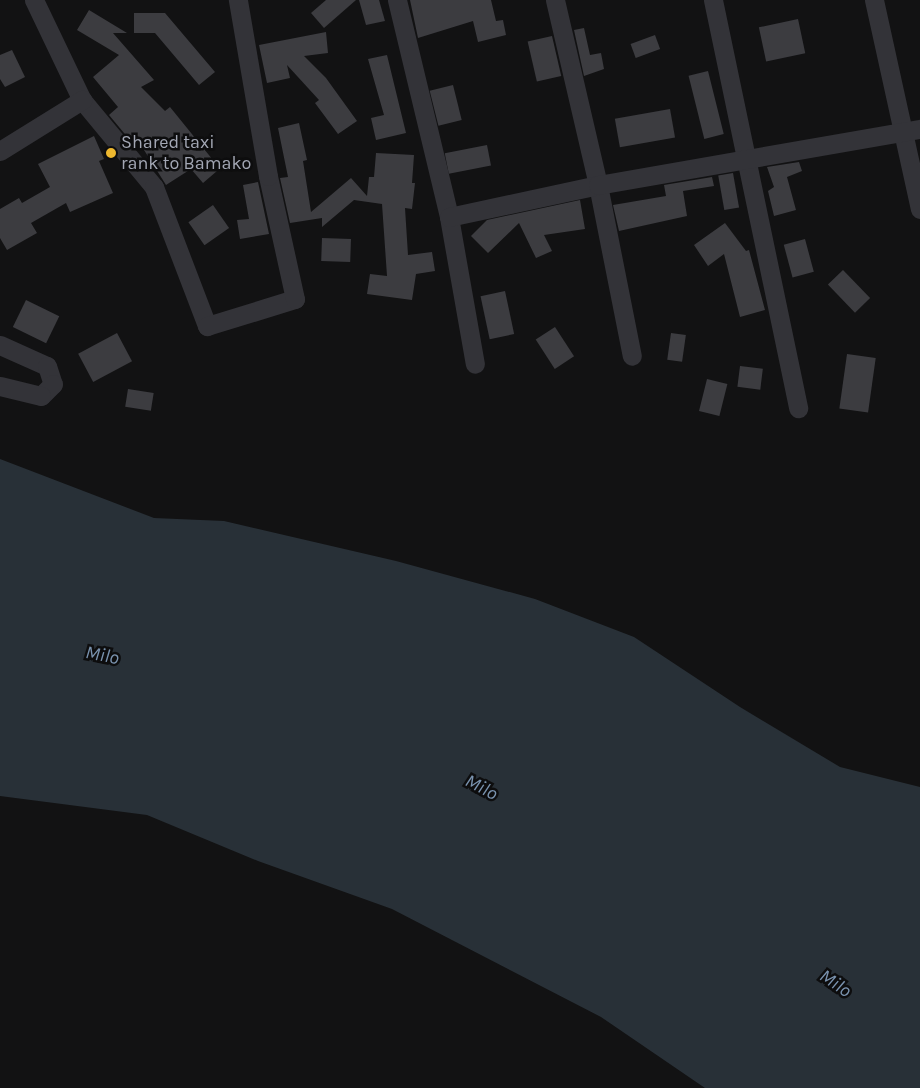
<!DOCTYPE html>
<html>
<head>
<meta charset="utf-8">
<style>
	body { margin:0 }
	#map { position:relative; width:920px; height:1088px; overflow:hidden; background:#121213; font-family:Karla,sans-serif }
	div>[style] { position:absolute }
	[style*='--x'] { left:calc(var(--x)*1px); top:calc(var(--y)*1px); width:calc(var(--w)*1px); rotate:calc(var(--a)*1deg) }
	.water>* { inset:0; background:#283037 }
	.building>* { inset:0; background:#3c3c40; transform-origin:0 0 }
	.minor>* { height:19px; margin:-9.5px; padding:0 9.5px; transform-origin:9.5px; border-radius:9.5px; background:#333338 }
	.dots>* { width:14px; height:14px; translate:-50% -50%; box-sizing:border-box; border:2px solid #0d0d0e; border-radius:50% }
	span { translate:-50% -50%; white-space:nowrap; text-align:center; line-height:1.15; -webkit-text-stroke:5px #0d0d0e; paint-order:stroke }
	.poi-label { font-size:18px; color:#a3a7b4 }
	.left { translate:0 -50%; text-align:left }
	.water-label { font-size:19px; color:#7a93af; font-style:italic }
</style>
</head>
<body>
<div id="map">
	<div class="water">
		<div style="clip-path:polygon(0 459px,154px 518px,224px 521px,396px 561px,535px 599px,634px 637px,740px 707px,840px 767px,920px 787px,920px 1088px,705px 1088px,601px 1017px,392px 909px,258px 861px,147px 815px,0 796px)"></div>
	</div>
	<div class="building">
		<div style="clip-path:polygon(326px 0,356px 0,324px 28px,311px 13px)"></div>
		<div style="clip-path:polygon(359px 0,379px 0,385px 21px,366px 25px)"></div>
		<div style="clip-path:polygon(410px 0,491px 0,496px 21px,503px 20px,506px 35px,478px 42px,473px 21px,418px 38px)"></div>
		<div style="clip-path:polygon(89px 10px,127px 33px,113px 33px,154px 80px,141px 87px,165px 111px,170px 107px,217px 165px,217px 171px,203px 183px,191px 169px,166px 185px,134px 134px,129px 139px,109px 115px,118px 107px,93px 77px,119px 55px,77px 30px)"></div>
		<div style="clip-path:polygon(134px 13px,165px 13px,215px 72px,199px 85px,155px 33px,134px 33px)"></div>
		<div style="left:798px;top:19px;width:35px;height:40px;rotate:78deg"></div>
		<div style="clip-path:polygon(584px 28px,590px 55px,601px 53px,604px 69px,584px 76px,574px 30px)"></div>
		<div style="clip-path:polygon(326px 32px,328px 53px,304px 56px,326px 78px,357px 121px,338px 134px,315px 103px,319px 100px,287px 65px,290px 78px,267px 83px,259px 45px)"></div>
		<div style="left:655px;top:35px;width:15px;height:26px;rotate:70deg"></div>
		<div style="left:552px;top:36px;width:41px;height:25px;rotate:77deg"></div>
		<div style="clip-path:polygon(12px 50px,25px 77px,5px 87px,0 79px,0 55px)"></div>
		<div style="clip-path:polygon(387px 55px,406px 133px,376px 140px,371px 118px,384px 115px,368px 59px)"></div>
		<div style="left:708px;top:71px;width:65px;height:20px;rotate:76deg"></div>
		<div style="left:453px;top:85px;width:36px;height:24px;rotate:76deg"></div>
		<div style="left:670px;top:109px;width:29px;height:56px;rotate:80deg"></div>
		<div style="clip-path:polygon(299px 123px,307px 160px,303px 161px,311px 212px,351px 178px,367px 196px,369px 177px,374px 177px,376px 153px,414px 155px,412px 183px,415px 183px,412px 209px,405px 208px,408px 255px,432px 252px,435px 271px,416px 274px,412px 300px,367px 294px,370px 274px,387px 276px,382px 204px,354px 200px,322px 227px,322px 218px,290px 223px,280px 178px,288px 177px,278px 128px)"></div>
		<div style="clip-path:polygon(94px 136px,104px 159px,99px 161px,113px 193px,70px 212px,66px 203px,31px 223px,37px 233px,7px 250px,0 238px,0 209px,19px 198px,22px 203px,50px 187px,38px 164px)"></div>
		<div style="left:487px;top:145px;width:21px;height:43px;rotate:79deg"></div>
		<div style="clip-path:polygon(799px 162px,802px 171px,787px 177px,796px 210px,774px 216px,768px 191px,774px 187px,767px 167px)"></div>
		<div style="left:733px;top:173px;width:35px;height:15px;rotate:80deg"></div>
		<div style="clip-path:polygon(712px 177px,714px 186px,683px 191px,687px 216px,619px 231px,613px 205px,666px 196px,664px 185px)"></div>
		<div style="clip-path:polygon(258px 182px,269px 234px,240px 239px,237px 220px,249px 219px,243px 185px)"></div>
		<div style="clip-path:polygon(580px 200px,585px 229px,544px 235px,552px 251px,536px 258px,519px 223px,488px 253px,471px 236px,487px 220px)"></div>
		<div style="left:213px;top:205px;width:28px;height:30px;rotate:55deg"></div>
		<div style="clip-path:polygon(725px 223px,746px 251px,749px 250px,765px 310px,740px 317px,724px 254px,708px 266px,694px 245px)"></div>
		<div style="left:322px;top:238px;width:29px;height:23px;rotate:2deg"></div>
		<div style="left:805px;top:239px;width:34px;height:22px;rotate:75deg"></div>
		<div style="left:843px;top:270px;width:39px;height:21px;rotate:46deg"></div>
		<div style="left:505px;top:291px;width:44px;height:25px;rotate:78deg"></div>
		<div style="left:26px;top:300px;width:37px;height:30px;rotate:26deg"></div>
		<div style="left:555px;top:327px;width:35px;height:23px;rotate:57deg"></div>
		<div style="left:117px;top:333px;width:32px;height:44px;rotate:62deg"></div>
		<div style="left:671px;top:333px;width:15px;height:27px;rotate:8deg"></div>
		<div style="left:847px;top:354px;width:29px;height:55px;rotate:8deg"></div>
		<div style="left:740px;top:366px;width:23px;height:21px;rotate:7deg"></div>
		<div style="left:707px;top:379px;width:21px;height:33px;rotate:14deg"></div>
		<div style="left:128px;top:389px;width:26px;height:18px;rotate:9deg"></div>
	</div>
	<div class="minor">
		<div style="--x:34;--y:0;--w:111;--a:64.4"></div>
		<div style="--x:82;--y:100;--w:113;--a:50.4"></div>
		<div style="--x:154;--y:187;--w:149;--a:69.1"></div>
		<div style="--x:207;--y:326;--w:92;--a:-17.1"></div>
		<div style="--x:295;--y:299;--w:126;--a:-102.4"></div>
		<div style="--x:268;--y:176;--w:179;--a:-99.7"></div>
		<div style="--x:397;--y:0;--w:223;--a:76.5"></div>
		<div style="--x:449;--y:217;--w:149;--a:80"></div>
		<div style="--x:555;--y:0;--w:190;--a:76.9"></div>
		<div style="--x:598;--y:185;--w:174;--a:78.8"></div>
		<div style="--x:713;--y:0;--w:417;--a:78.2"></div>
		<div style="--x:874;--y:0;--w:214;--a:77.6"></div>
		<div style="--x:0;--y:151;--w:97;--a:-31.9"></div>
		<div style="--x:449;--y:217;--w:152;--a:-12.1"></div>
		<div style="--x:598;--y:185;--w:327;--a:-9.9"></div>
		<div style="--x:0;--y:345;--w:51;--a:24.1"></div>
		<div style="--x:47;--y:366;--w:19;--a:72"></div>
		<div style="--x:53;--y:384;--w:17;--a:135"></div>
		<div style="--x:41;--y:396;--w:42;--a:-166.3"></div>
	</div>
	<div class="dots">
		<div style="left:111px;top:153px;background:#eeb82f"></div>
	</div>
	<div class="poi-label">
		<span class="left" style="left:121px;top:153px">Shared taxi<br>rank to Bamako</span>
	</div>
	<div class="water-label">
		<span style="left:102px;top:656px;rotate:11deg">Milo</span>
		<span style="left:481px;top:788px;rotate:28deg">Milo</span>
		<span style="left:835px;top:984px;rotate:35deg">Milo</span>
	</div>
</div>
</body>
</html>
